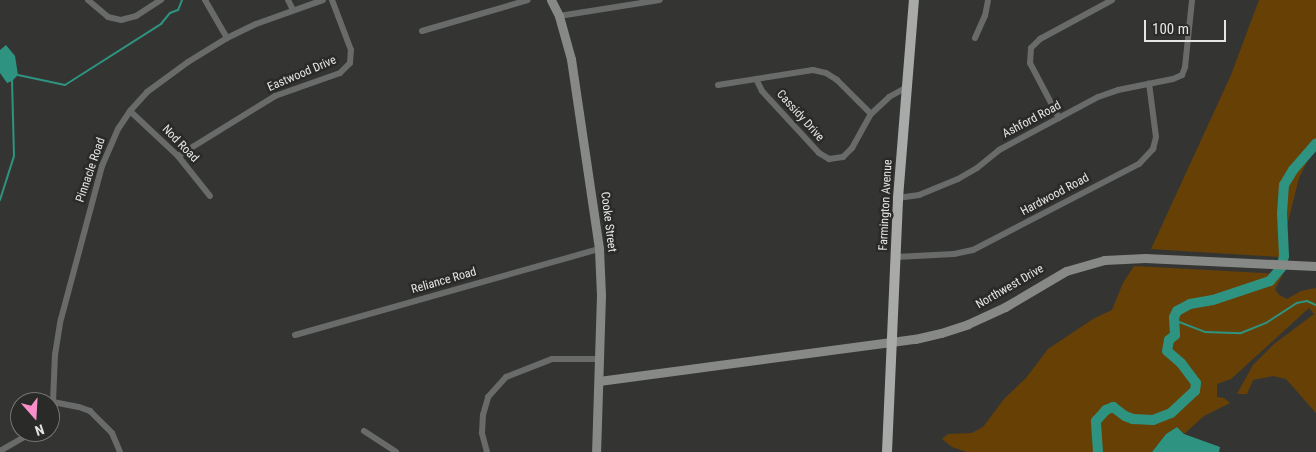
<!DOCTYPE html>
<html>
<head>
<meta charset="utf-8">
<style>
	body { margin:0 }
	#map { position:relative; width:1316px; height:452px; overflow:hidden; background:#343532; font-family:"Roboto Condensed",sans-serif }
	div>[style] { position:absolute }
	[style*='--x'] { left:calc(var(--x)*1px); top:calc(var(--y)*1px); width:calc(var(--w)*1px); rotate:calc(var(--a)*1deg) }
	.green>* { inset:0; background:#674006 }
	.water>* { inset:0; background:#2e9380 }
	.stream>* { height:2px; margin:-1px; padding:0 1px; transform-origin:1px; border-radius:1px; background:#2e9380 }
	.river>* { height:10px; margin:-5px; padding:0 5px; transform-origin:5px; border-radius:5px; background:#2e9380 }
	.minor>* { height:6px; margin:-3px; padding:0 3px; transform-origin:3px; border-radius:3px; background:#696b6a }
	.secondary>* { height:9px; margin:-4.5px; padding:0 4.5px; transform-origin:4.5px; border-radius:4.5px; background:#878987 }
	.trunk>* { height:10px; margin:-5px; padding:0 5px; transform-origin:5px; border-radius:5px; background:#a7aaa8 }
	span { translate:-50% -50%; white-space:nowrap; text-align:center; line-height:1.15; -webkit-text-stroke:5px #2a2b28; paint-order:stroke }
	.street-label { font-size:12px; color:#e5e5e4 }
	.north { position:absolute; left:10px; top:392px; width:50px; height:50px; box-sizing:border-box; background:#2a2b28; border:1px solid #757573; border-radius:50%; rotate:161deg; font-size:14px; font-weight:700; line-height:20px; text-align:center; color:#e5e5e4 }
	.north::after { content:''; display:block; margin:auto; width:18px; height:22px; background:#f98fc9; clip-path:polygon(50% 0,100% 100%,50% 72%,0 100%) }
	.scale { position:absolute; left:1144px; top:20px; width:82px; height:22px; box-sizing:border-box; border:2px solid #e5e5e4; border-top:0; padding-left:6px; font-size:15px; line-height:18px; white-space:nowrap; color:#e5e5e4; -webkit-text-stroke:4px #2a2b28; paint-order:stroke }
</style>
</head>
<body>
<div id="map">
	<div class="green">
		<div style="clip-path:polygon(1259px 0,1316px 0,1316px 144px,1299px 178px,1279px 257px,1151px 249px,1231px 75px)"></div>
		<div style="clip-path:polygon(1134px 266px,1283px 274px,1275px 289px,1279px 295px,1287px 299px,1301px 291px,1316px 288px,1316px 413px,1286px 379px,1273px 376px,1253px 380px,1247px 394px,1237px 394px,1253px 365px,1274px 344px,1314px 314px,1309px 308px,1231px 379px,1217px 384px,1217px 397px,1224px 398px,1230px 403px,1204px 416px,1184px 434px,1177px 427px,1166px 434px,1152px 452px,967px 452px,952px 447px,942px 439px,948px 434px,972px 433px,983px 427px,1004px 399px,1026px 378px,1048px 349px,1093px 319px,1112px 310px,1123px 283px)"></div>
	</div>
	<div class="water">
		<div style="clip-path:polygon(6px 45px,15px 56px,18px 75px,12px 81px,7px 83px,0 73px,0 50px)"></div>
		<div style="clip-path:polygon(1177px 427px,1184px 434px,1220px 447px,1219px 452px,1152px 452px,1166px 434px)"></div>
	</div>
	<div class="stream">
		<div style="--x:18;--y:75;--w:48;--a:12"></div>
		<div style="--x:65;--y:85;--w:114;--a:-32.4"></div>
		<div style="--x:161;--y:24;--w:14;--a:-51"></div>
		<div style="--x:170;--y:13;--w:9;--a:-21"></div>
		<div style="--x:178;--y:10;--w:11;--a:-68"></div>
		<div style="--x:0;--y:200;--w:46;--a:-72.3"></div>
		<div style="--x:14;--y:156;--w:75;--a:-91.5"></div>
		<div style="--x:1174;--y:320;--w:33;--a:21"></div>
		<div style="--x:1205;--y:332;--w:36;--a:2"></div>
		<div style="--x:1241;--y:333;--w:27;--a:-22"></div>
		<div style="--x:1266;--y:323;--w:37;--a:-33"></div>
		<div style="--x:1297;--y:303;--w:10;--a:-11"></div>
		<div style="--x:1307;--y:301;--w:10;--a:24"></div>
	</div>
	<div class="river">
		<div style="--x:1098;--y:452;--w:31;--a:-94"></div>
		<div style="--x:1096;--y:421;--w:15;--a:-48"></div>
		<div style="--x:1106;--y:410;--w:8;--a:-23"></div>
		<div style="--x:1113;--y:407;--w:15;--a:37"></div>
		<div style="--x:1125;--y:416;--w:9;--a:21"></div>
		<div style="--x:1133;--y:419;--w:20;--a:3"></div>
		<div style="--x:1153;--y:420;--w:19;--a:-21"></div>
		<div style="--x:1171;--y:413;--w:33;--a:-43"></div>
		<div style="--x:1195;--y:391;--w:8;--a:-83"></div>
		<div style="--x:1196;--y:383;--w:25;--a:-127"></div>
		<div style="--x:1181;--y:363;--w:18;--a:-139"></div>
		<div style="--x:1167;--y:351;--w:11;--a:-80"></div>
		<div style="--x:1169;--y:340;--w:8;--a:-40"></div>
		<div style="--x:1175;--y:335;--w:18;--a:-93"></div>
		<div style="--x:1174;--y:317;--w:7;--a:-63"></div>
		<div style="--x:1177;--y:311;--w:15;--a:-28"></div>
		<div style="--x:1190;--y:304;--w:23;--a:-10"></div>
		<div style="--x:1213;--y:300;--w:60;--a:-18.4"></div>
		<div style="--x:1270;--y:281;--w:17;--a:-50"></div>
		<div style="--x:1281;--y:268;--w:12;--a:-76"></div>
		<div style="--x:1284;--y:256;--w:43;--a:-92.7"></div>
		<div style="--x:1282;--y:213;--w:28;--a:-86"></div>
		<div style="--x:1284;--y:185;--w:17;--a:-59"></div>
		<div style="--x:1293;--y:170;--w:35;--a:-49"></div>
	</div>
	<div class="minor">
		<div style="--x:88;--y:0;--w:26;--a:40"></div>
		<div style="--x:108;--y:17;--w:13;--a:13"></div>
		<div style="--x:121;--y:20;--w:16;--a:-15"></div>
		<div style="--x:136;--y:16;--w:30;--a:-33"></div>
		<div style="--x:205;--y:0;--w:44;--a:59.9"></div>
		<div style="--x:288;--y:0;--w:11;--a:63"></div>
		<div style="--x:559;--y:16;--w:102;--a:-9"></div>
		<div style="--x:422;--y:31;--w:110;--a:-16.3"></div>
		<div style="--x:975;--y:38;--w:24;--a:-66"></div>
		<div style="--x:985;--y:16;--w:16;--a:-79"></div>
		<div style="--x:756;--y:79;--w:13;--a:63"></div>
		<div style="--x:762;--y:91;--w:84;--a:47.4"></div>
		<div style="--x:819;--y:153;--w:12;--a:31"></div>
		<div style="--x:829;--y:159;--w:14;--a:-8"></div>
		<div style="--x:843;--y:157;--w:13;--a:-45"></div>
		<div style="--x:852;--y:148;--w:39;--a:-61"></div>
		<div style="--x:718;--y:85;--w:96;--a:-9"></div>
		<div style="--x:813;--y:70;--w:13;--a:13"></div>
		<div style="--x:826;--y:73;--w:13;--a:32"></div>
		<div style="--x:837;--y:80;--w:48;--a:45"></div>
		<div style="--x:871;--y:114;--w:25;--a:-43"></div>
		<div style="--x:889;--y:97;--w:21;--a:-29"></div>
		<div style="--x:130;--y:111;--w:66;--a:43.2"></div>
		<div style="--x:178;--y:156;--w:51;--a:51.3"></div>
		<div style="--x:1059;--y:118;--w:62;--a:-117.8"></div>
		<div style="--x:1030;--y:63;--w:15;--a:-86"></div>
		<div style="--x:1031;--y:48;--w:13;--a:-45"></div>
		<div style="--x:1040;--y:39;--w:82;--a:-28.4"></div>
		<div style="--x:178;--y:156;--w:114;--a:-31.7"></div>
		<div style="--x:275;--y:96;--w:69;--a:-19.5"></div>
		<div style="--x:340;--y:73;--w:14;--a:-45"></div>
		<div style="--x:350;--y:63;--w:13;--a:-86"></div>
		<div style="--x:351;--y:50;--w:53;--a:-110.8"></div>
		<div style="--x:898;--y:198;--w:21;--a:-8"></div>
		<div style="--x:919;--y:195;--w:42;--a:-22.3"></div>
		<div style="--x:958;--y:179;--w:22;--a:-30"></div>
		<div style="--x:977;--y:168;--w:28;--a:-39"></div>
		<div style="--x:999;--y:150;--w:112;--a:-28.2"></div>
		<div style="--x:1098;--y:97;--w:21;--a:-19"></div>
		<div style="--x:1118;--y:90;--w:56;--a:-11.3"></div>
		<div style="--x:1173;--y:79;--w:10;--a:-24"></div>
		<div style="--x:1182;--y:75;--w:9;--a:-69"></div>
		<div style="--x:1185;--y:67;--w:67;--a:-84"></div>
		<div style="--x:896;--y:257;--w:58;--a:-3"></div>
		<div style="--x:954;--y:254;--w:19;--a:-12"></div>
		<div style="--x:973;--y:250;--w:187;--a:-27.4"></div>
		<div style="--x:1139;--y:164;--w:21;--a:-47"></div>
		<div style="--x:1153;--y:149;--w:12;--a:-76"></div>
		<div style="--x:1156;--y:137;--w:54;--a:-97.4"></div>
		<div style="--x:295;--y:335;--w:316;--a:-15.8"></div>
		<div style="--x:53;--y:402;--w:26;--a:11"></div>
		<div style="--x:79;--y:407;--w:12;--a:20"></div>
		<div style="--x:90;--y:411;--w:31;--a:45"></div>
		<div style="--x:112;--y:433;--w:21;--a:67"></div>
		<div style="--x:50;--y:415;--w:13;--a:-77"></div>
		<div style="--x:53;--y:402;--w:47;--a:-87.6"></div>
		<div style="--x:55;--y:355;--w:36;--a:-81"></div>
		<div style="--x:61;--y:319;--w:158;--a:-75"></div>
		<div style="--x:102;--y:166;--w:40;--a:-66.6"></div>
		<div style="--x:118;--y:129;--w:22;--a:-56"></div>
		<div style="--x:130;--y:111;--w:25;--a:-48"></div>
		<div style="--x:147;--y:92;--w:51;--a:-36.2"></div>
		<div style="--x:188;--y:62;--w:46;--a:-31.6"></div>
		<div style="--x:227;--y:38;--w:32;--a:-26"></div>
		<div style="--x:256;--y:24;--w:71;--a:-19.7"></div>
		<div style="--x:364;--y:431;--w:38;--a:33"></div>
		<div style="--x:0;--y:451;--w:38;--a:-30"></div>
		<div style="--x:487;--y:452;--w:20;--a:-105"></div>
		<div style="--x:482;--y:433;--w:18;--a:-87"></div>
		<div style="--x:483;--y:415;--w:19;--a:-74"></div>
		<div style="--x:488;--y:397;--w:27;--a:-48"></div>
		<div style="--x:506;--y:377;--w:49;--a:-21.4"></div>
		<div style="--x:552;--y:359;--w:47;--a:0"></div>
	</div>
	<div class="secondary">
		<div style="--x:551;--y:0;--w:18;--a:63"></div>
		<div style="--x:559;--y:16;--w:45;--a:74.4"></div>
		<div style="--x:571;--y:59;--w:192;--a:81.6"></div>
		<div style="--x:599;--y:249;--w:46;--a:87.5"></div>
		<div style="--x:601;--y:295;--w:157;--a:91.8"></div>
		<div style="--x:599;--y:381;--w:319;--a:-7.6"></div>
		<div style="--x:915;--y:339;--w:27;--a:-13"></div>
		<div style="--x:941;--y:333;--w:28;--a:-18"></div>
		<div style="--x:968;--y:324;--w:41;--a:-24.7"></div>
		<div style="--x:1005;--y:307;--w:71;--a:-30.5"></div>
		<div style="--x:1066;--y:271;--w:40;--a:-16"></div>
		<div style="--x:1104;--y:260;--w:41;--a:-2.8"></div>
		<div style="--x:1145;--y:258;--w:171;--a:2.7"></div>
	</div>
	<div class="trunk">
		<div style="--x:887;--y:452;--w:254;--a:-87.5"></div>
		<div style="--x:898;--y:198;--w:199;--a:-85.4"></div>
	</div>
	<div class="street-label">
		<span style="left:302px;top:74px;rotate:-23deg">Eastwood Drive</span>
		<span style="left:800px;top:116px;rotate:48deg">Cassidy Drive</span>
		<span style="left:1032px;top:120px;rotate:-28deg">Ashford Road</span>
		<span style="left:180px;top:144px;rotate:46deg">Nod Road</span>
		<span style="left:91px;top:170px;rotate:-71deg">Pinnacle Road</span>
		<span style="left:1055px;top:195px;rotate:-28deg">Hardwood Road</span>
		<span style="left:886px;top:205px;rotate:-87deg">Farmington Avenue</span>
		<span style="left:608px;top:222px;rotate:83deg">Cooke Street</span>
		<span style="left:444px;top:281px;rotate:-16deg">Reliance Road</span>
		<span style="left:1010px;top:287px;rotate:-30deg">Northwest Drive</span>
	</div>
	<div class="north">N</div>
	<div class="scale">100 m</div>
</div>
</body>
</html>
